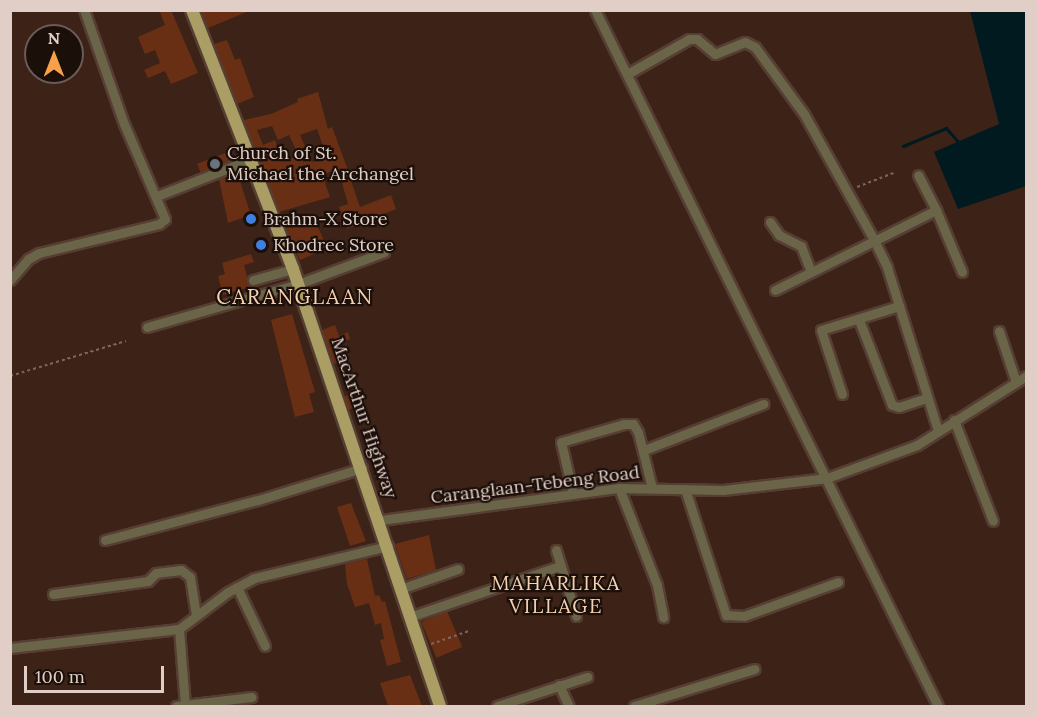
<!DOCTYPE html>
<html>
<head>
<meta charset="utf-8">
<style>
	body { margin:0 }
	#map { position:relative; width:1037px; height:717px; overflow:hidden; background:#3c2217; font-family:Lora,serif }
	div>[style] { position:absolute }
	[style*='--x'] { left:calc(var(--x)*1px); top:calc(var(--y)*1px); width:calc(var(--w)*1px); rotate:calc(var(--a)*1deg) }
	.water>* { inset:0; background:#001a20 }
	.stream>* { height:3px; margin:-1.5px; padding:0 1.5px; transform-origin:1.5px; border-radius:1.5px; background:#001a20 }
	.building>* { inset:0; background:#692f15; transform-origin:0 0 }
	.path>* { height:1.5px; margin-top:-0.75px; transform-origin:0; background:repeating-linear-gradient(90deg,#7d655c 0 3px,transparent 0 6px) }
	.roads { filter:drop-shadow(2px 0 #563e33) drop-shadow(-2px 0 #563e33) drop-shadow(0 2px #563e33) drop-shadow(0 -2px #563e33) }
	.minor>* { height:9px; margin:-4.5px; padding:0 4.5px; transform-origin:4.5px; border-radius:4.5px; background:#6a6449 }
	.major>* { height:12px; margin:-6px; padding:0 6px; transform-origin:6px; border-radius:6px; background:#aa9e65 }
	.dots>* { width:16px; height:16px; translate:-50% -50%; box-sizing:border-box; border:3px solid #1b0f0a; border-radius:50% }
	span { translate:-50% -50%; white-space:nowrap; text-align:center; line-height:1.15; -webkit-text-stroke:4.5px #1b0f0a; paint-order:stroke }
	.poi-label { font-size:18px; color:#e1cec7 }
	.left { translate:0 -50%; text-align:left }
	.street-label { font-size:18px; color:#e1cec7 }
	.neighbourhood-label { font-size:20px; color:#f6d1b1; letter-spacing:1.5px }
	.quarter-label { font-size:21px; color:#f6d1b1; letter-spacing:1.5px }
	.frame { position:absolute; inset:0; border:12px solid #e1cec7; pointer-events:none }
	.north { position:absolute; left:24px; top:24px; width:60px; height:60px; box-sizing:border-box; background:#1b0f0a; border:2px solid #6a5b56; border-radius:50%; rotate:0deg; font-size:16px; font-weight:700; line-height:24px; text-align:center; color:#e1cec7 }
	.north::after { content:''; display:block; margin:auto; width:21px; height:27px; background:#f8a14a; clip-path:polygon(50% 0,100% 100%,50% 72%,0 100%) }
	.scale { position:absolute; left:24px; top:666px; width:140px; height:27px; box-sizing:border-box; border:3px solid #e1cec7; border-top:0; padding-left:8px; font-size:18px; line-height:21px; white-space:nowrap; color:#e1cec7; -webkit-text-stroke:4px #1b0f0a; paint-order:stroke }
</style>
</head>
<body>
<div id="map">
	<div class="water">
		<div style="clip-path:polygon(970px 11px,1026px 11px,1026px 186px,958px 209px,934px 152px,999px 124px)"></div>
	</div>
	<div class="stream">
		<div style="--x:903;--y:146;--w:47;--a:-22.7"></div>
		<div style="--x:946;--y:128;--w:20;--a:49"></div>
	</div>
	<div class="building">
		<div style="clip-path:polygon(159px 10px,171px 10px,198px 73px,171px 84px,165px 71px,148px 78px,144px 70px,160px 63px,155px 50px,145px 54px,138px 37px,165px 25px)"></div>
		<div style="clip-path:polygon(201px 10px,249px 10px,249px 11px,208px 28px)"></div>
		<div style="clip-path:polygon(227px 40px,235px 60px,240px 58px,254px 97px,237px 104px,214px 44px)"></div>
		<div style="clip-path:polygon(evenodd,318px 92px,328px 129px,332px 127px,348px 170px,352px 169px,355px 180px,351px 181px,360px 207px,391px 195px,396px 209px,347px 229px,339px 207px,348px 204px,338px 169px,322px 175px,330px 197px,279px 212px,244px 120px,271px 114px,298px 102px,297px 99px,318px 92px,272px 126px,278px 140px,289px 135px,299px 156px,283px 161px,275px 140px,263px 145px,257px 130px,272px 126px,318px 92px,317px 129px,327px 157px,312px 162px,300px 135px,317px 129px)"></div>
		<div style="left:228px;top:152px;width:9px;height:33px;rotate:69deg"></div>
		<div style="clip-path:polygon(237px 172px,251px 215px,228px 223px,219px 179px)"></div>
		<div style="left:313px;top:216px;width:35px;height:30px;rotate:66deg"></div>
		<div style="clip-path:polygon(251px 254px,254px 262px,244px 265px,250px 287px,223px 295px,218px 276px,225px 274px,222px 263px)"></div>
		<div style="clip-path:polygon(292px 314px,315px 392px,309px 394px,314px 412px,295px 417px,271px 320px)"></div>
		<div style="clip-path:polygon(335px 325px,339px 336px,348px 332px,350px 339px,341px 343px,347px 360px,334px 364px,322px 330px)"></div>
		<div style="left:358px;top:392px;width:14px;height:14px;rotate:73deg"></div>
		<div style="clip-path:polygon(351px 503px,366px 541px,350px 546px,337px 507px)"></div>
		<div style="clip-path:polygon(429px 535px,436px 570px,407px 579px,395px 544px)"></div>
		<div style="clip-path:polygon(367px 559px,375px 596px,379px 595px,382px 602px,385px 601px,401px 662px,387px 666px,380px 640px,384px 639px,381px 623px,375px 625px,369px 603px,355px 607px,347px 584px,345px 564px)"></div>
		<div style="left:447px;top:611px;width:39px;height:28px;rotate:67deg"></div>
		<div style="clip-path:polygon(410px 675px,422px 706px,388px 706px,380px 683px)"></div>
	</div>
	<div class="path">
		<div style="--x:857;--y:187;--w:39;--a:-21"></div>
		<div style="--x:10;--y:376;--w:121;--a:-16.8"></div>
		<div style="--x:431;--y:644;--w:40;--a:-18.9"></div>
	</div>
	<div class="roads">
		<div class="minor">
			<div style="--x:595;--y:10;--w:776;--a:63.77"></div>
			<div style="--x:629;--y:73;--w:69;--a:-29.5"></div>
			<div style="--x:689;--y:39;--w:8;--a:0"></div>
			<div style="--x:697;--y:39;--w:23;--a:40"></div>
			<div style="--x:715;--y:54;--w:32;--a:-22"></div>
			<div style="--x:745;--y:42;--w:11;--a:27"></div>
			<div style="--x:755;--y:47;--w:83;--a:53.8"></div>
			<div style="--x:804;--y:114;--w:144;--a:60.9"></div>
			<div style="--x:874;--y:240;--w:30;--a:64"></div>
			<div style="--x:887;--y:267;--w:172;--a:72.7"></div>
			<div style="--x:157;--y:196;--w:102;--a:-21.3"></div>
			<div style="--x:936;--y:210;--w:67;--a:67.2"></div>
			<div style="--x:770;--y:222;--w:16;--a:55"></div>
			<div style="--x:779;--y:235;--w:25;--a:27"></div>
			<div style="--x:801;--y:246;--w:28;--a:69"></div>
			<div style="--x:10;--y:280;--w:28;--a:-49"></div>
			<div style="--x:28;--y:259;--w:13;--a:-29"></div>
			<div style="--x:39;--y:253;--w:123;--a:-13.6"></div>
			<div style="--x:159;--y:224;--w:8;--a:-40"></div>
			<div style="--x:165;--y:219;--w:103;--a:-113.3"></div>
			<div style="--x:124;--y:124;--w:121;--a:-109.3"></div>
			<div style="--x:253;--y:280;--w:41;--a:-15.4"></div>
			<div style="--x:775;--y:290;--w:180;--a:-26.4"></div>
			<div style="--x:936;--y:210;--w:39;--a:-117"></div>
			<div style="--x:859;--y:320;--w:91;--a:68.8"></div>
			<div style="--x:892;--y:405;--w:7;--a:16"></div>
			<div style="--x:899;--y:407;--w:29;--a:-18"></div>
			<div style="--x:147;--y:327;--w:157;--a:-15.9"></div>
			<div style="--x:298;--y:284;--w:92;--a:-20.4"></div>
			<div style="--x:999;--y:331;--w:54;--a:71.6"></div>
			<div style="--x:842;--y:394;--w:67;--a:-108.2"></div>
			<div style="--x:821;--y:330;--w:82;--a:-17.1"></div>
			<div style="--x:954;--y:420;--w:108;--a:68.9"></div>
			<div style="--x:644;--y:450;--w:128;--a:-21.1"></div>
			<div style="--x:619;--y:488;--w:104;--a:68.6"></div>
			<div style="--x:657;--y:585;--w:33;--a:79"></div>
			<div style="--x:685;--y:489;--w:133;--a:72"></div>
			<div style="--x:726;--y:615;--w:18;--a:3"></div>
			<div style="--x:744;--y:616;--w:100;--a:-19.9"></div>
			<div style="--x:573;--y:494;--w:53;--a:-103"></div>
			<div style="--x:561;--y:442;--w:66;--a:-15.9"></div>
			<div style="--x:624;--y:424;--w:9;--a:0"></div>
			<div style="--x:633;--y:424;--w:9;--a:58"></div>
			<div style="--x:638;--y:432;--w:58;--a:76"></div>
			<div style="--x:381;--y:520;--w:240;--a:-7.7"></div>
			<div style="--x:619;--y:488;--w:104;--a:1.1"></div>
			<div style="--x:723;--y:490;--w:105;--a:-6.6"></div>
			<div style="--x:827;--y:478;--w:96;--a:-20.1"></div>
			<div style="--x:917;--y:445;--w:129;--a:-32.3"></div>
			<div style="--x:105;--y:540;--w:158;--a:-14.7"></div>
			<div style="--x:258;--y:500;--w:109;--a:-17.1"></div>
			<div style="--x:556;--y:550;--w:69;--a:73.1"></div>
			<div style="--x:237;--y:587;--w:65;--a:64.6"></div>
			<div style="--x:403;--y:588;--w:58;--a:-19.1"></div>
			<div style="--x:53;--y:594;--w:96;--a:-7.8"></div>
			<div style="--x:148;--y:581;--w:11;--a:-45"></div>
			<div style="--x:156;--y:573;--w:25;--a:-7"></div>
			<div style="--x:181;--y:570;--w:11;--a:38"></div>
			<div style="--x:190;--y:577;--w:38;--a:81"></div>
			<div style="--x:412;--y:616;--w:156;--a:-18.7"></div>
			<div style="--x:179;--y:629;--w:77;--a:85.5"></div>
			<div style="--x:10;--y:648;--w:170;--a:-6.4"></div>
			<div style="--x:179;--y:629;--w:61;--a:-37.1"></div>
			<div style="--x:228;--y:592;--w:30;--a:-28"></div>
			<div style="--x:254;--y:578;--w:138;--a:-13.4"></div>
			<div style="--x:559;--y:685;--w:23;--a:65"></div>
			<div style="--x:176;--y:706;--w:76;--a:-6.8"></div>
			<div style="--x:497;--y:706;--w:95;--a:-17.9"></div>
			<div style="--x:634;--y:706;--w:126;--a:-17.1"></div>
		</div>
		<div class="major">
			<div style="--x:192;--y:10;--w:278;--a:68.7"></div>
			<div style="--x:293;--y:269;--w:461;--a:71.4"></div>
		</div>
	</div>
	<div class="dots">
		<div style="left:215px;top:164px;background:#6b7280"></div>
		<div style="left:251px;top:219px;background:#3f7fe0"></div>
		<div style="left:261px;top:245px;background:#3f7fe0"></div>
	</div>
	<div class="poi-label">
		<span class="left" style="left:227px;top:164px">Church of St.<br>Michael the Archangel</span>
		<span class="left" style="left:263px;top:219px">Brahm-X Store</span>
		<span class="left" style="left:273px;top:245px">Khodrec Store</span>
	</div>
	<div class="street-label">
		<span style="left:364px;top:418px;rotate:71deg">MacArthur Highway</span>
		<span style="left:535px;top:485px;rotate:-7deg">Caranglaan-Tebeng Road</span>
	</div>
	<div class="neighbourhood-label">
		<span style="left:556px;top:594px">MAHARLIKA<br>VILLAGE</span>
	</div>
	<div class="quarter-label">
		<span style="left:295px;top:297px">CARANGLAAN</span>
	</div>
	<div class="frame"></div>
	<div class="north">N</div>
	<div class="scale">100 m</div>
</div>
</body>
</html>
